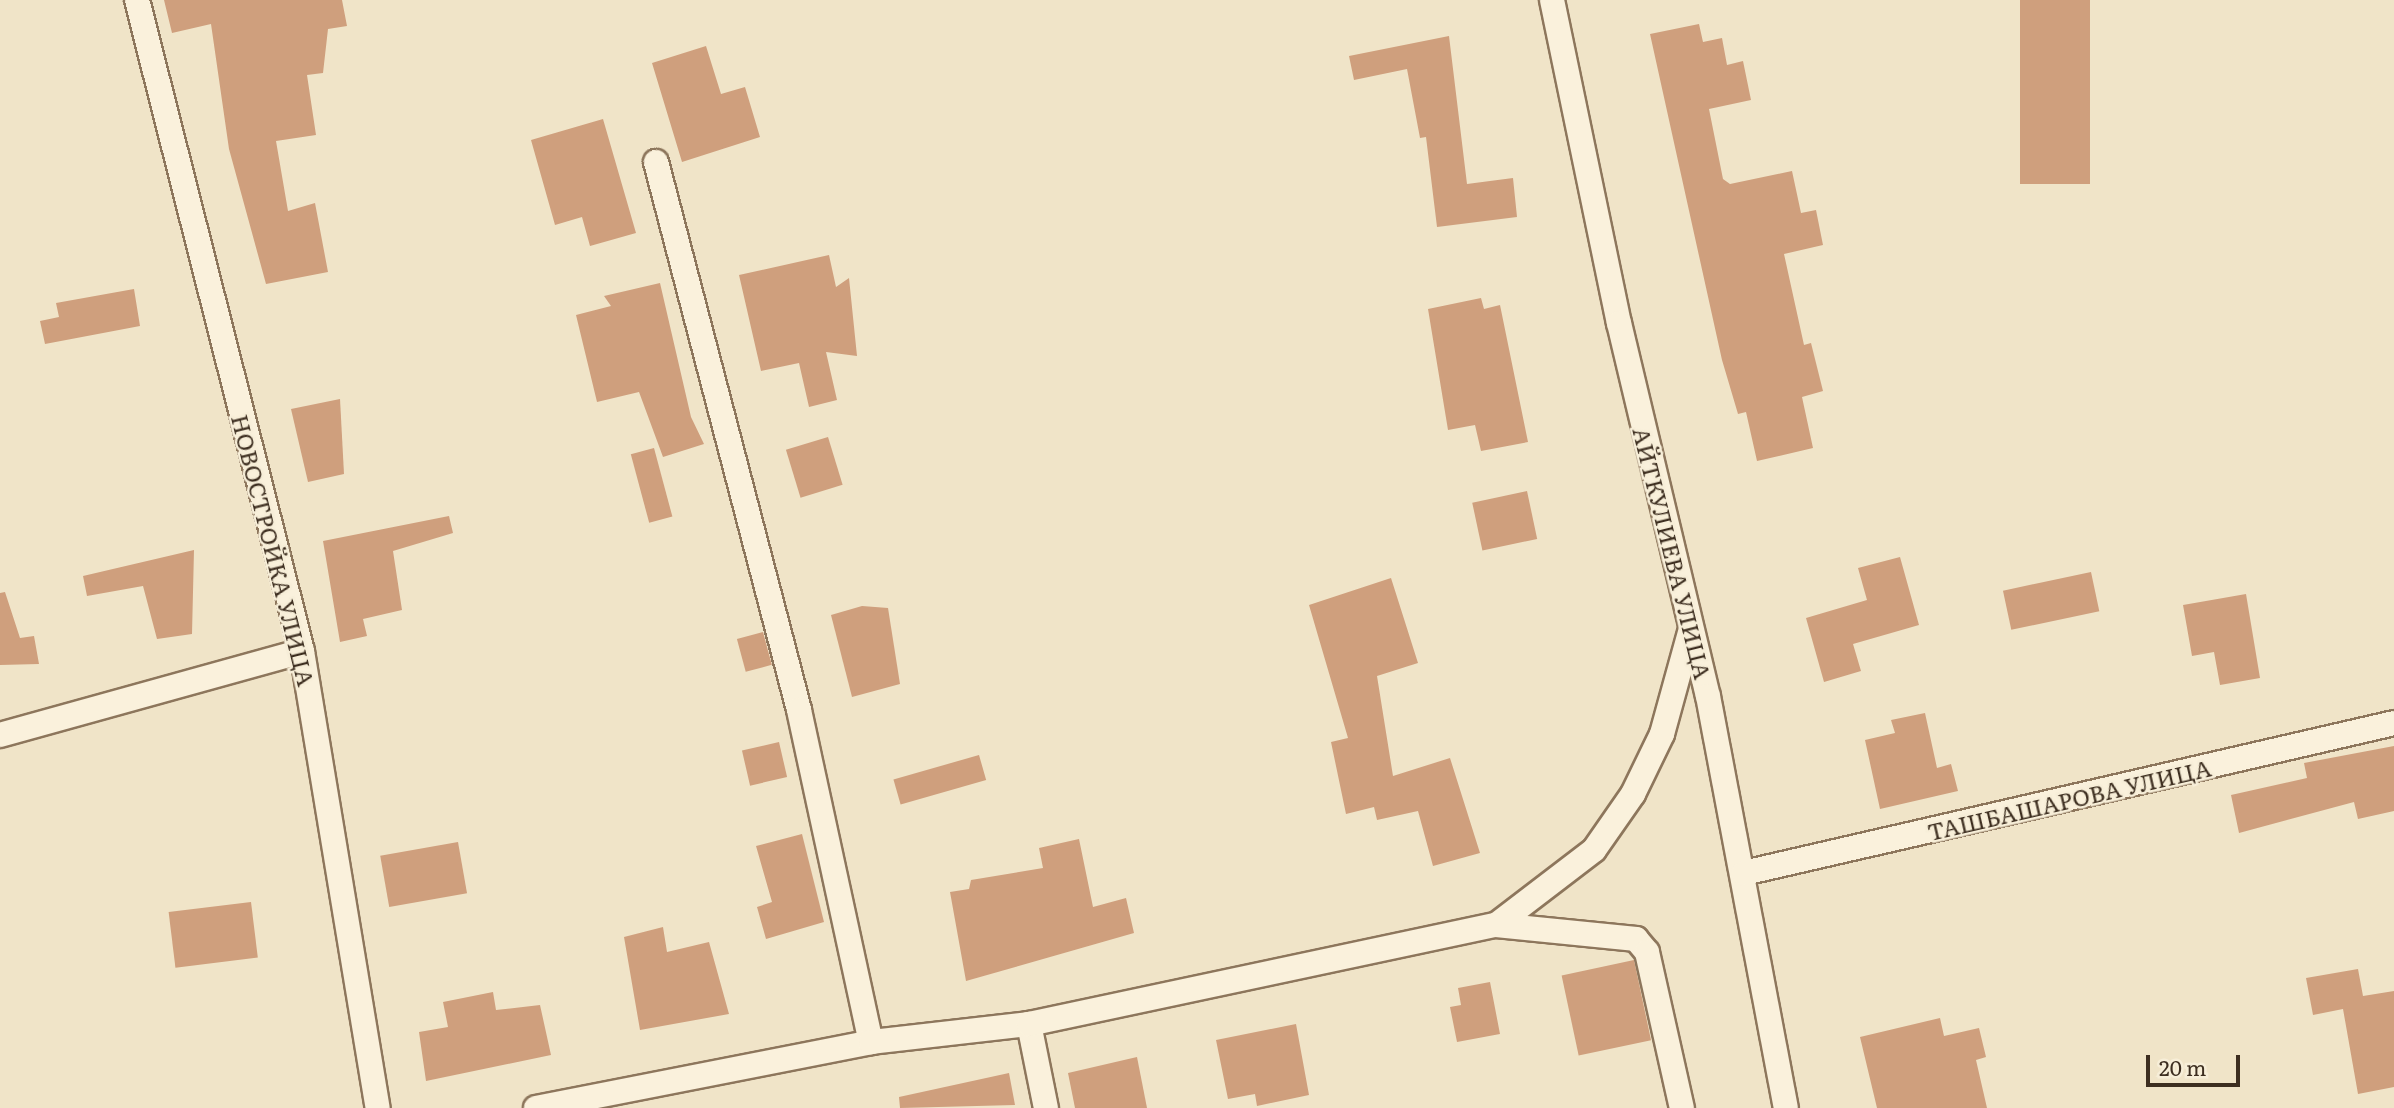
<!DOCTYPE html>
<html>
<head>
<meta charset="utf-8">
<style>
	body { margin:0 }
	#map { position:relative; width:2394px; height:1108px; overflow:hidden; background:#f0e4c8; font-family:Literata,serif }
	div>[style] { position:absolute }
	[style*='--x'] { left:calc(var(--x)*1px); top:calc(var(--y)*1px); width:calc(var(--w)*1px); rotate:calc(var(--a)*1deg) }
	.building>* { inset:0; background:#cf9f7d; transform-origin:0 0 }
	.roads { filter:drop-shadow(2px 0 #8d765c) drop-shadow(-2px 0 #8d765c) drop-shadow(0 2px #8d765c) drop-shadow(0 -2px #8d765c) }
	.minor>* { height:24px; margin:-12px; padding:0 12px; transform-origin:12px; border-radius:12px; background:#faf1dc }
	span { translate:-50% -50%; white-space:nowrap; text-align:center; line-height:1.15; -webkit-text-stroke:5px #f7eed8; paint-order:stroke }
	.street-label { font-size:23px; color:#3d2e20 }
	.scale { position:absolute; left:2146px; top:1055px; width:94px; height:32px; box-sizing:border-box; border:4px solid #3d2e20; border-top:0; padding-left:9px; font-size:21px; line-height:24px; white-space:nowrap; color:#3d2e20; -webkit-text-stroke:5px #f7eed8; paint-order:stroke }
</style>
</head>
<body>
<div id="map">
	<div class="building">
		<div style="clip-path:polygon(164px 0,342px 0,347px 26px,328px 29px,323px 73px,307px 75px,316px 135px,276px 141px,288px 211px,315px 203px,328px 272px,266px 284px,229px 149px,211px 24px,172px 33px)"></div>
		<div style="left:2020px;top:0;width:70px;height:184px"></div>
		<div style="clip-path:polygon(1699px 24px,1703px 42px,1722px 38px,1727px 65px,1743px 61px,1751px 100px,1709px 109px,1723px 179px,1730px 184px,1792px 171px,1801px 213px,1816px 210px,1823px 245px,1784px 254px,1804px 345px,1811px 343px,1823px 391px,1802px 397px,1813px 448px,1757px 461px,1746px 412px,1738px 414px,1722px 360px,1650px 34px)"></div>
		<div style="clip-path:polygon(1449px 36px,1467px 184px,1513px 178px,1517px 217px,1437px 227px,1426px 137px,1420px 138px,1407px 69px,1354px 80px,1349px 56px)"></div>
		<div style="clip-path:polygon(706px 46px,721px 94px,745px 87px,760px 137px,682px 162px,652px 63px)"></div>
		<div style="clip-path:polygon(603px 119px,636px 233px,590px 246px,582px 217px,555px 225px,531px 140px)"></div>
		<div style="clip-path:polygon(829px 255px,836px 287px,849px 278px,857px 356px,826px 352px,837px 400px,809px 407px,799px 363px,761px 371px,739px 275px)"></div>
		<div style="clip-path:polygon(660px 283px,691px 417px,704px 444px,663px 457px,639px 392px,597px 402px,576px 315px,611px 306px,604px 296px)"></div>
		<div style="clip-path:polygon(134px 289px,140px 326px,45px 344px,40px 321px,59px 317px,56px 303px)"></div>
		<div style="clip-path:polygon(1481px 298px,1484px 309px,1500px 305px,1528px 442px,1481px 451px,1475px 425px,1448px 430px,1428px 309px)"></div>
		<div style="clip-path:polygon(340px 399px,344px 474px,308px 482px,291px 409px)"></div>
		<div style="left:828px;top:437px;width:50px;height:44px;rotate:73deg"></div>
		<div style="left:654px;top:448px;width:71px;height:24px;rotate:75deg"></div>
		<div style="left:1527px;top:491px;width:49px;height:56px;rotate:78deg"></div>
		<div style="clip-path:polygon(449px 516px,453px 533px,393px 551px,402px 610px,363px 619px,367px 636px,340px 642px,323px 541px)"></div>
		<div style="clip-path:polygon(194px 550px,192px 634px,157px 639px,143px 586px,87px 596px,83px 576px)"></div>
		<div style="clip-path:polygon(1900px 557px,1919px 625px,1853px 644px,1861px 671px,1824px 682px,1806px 618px,1867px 600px,1858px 568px)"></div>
		<div style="left:2091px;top:572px;width:40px;height:90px;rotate:78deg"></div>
		<div style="clip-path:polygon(1391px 578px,1418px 663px,1377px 676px,1393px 776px,1450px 758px,1480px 853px,1433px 866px,1418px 811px,1377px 820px,1374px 807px,1346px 814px,1331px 742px,1348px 738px,1309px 605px)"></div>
		<div style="clip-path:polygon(5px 592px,20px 638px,34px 636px,39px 664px,0 665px,0 593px)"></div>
		<div style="clip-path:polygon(2246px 594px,2260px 678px,2220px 685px,2214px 652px,2192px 656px,2183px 605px)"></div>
		<div style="clip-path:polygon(862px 606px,888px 608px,900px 684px,852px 697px,831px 615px)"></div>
		<div style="left:763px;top:632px;width:34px;height:27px;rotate:75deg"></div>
		<div style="clip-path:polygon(1925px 713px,1937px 768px,1951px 764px,1958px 791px,1880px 809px,1865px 740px,1895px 733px,1891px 720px)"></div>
		<div style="left:779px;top:742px;width:36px;height:38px;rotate:77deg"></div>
		<div style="clip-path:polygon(2394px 746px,2394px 811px,2358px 819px,2354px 802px,2239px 833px,2231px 795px,2307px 778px,2304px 763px)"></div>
		<div style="left:979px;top:755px;width:26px;height:89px;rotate:74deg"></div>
		<div style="clip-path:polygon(802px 834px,824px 922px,766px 939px,757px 907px,772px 902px,756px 846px)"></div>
		<div style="clip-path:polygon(1079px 839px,1093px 907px,1126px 898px,1134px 933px,966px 981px,950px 892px,969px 889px,971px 880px,1043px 868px,1039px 848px)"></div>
		<div style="left:458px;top:842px;width:52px;height:79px;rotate:80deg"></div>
		<div style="left:251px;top:902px;width:56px;height:83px;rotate:83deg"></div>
		<div style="clip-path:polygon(663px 927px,667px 952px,709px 942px,729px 1014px,640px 1030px,624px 937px)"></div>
		<div style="left:1634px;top:960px;width:82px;height:74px;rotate:78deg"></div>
		<div style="clip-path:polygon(2358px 969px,2363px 996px,2394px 991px,2394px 1087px,2358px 1094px,2343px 1009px,2313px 1015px,2306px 978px)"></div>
		<div style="clip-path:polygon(1490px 982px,1500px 1034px,1457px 1042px,1450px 1007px,1461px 1005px,1458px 988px)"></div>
		<div style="clip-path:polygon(493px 992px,496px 1010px,540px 1005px,551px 1055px,426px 1081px,419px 1032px,448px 1027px,443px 1002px)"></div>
		<div style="clip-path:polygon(1940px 1018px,1944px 1036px,1979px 1028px,1986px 1057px,1976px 1060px,1987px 1108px,1877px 1108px,1860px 1037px)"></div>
		<div style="clip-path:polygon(1296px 1024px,1309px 1095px,1257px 1106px,1255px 1094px,1228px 1099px,1216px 1040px)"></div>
		<div style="clip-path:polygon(1137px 1057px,1147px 1108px,1075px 1108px,1068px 1073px)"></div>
		<div style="clip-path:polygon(1009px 1073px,1015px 1105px,900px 1108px,899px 1097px)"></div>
	</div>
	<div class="roads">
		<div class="minor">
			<div style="--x:137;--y:0;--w:672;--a:75.78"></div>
			<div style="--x:302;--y:651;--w:463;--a:80.6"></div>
			<div style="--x:1552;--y:0;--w:330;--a:78.3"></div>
			<div style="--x:1619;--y:323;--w:383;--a:76.6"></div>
			<div style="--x:1708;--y:696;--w:419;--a:79.3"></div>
			<div style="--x:656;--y:162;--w:566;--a:75.37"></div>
			<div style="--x:799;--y:710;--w:340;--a:77.8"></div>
			<div style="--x:0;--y:735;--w:313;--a:-15.5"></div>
			<div style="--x:1744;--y:873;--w:667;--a:-12.99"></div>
			<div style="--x:1496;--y:925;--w:141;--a:5.7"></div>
			<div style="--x:1636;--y:939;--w:17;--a:50"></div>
			<div style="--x:1647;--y:952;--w:160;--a:77.4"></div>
			<div style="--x:1029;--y:1024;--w:86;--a:78.6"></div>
			<div style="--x:536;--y:1108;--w:341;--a:-11.1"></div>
			<div style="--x:871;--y:1042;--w:159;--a:-6.5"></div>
			<div style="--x:1029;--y:1024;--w:477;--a:-12"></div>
			<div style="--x:1496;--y:925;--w:123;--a:-37.4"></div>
			<div style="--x:1594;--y:850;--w:68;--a:-55.1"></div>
			<div style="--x:1633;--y:794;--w:67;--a:-64.2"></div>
			<div style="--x:1662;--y:734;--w:109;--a:-74.6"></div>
		</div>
	</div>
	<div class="street-label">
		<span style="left:274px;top:550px;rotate:76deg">НОВОСТРОЙКА УЛИЦА</span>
		<span style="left:1673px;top:553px;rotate:76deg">АЙТКУЛИЕВА УЛИЦА</span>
		<span style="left:2069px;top:799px;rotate:-13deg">ТАШБАШАРОВА УЛИЦА</span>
	</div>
	<div class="scale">20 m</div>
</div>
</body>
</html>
